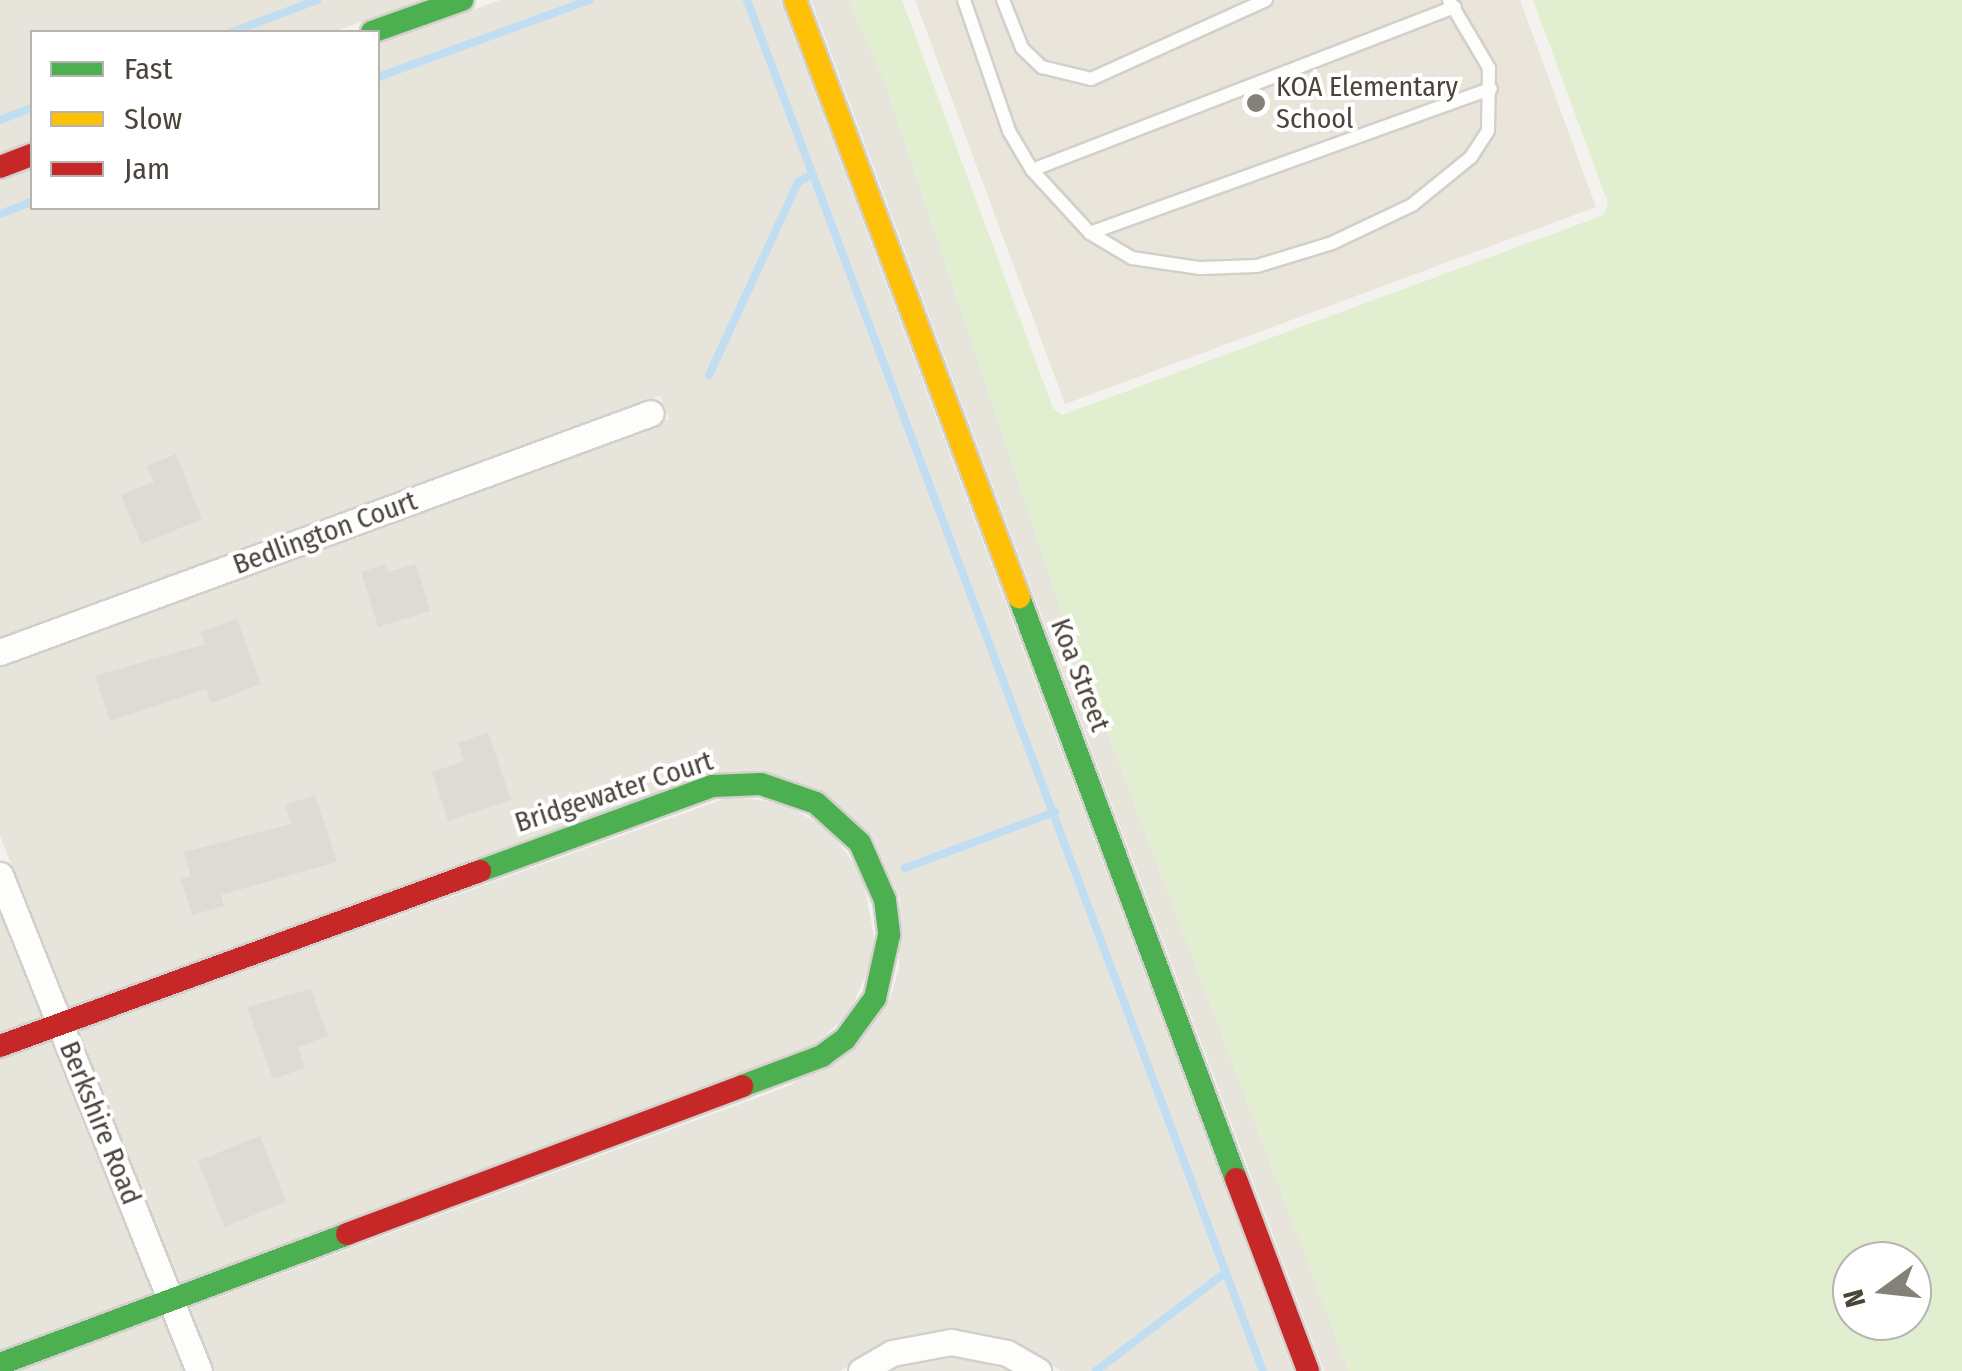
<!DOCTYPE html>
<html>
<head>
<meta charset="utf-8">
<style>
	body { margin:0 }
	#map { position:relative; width:1962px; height:1371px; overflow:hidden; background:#f4f2ee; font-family:"Fira Sans Condensed",sans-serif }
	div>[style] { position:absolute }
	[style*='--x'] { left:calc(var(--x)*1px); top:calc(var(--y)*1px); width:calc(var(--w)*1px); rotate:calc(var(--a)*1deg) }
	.residential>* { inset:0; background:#e7e4dc }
	.education>* { inset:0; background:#eae5da }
	.green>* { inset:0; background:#e1eecf }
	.stream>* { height:8px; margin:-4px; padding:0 4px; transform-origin:4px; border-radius:4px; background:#c0ddf1 }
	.building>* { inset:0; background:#dedbd6; transform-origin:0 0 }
	.roads { filter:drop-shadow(2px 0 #d2d0cb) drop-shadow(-2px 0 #d2d0cb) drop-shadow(0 2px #d2d0cb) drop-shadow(0 -2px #d2d0cb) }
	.lane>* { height:12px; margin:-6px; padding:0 6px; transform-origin:6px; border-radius:6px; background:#fdfdfc }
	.street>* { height:25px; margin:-12.5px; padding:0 12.5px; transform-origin:12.5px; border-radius:12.5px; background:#fdfdfc }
	.fast>* { height:22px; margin:-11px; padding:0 11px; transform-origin:11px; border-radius:11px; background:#4caf50 }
	.slow>* { height:22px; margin:-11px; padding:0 11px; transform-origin:11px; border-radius:11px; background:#ffc107 }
	.jam>* { height:22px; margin:-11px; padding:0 11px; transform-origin:11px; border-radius:11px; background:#c62828 }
	.dots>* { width:28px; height:28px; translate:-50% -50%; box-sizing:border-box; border:5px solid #fff; border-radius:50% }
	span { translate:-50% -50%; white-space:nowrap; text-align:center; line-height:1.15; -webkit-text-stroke:8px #fff; paint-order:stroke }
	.poi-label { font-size:28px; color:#4b4439 }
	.left { translate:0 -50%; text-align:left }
	.street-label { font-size:28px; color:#4b4439 }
	.legend { position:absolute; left:30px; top:30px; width:350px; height:180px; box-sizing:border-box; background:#fff; border:2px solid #b7b4b0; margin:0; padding:12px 18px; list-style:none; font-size:30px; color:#4b4439 }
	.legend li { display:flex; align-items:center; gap:20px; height:50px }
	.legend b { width:50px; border:2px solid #b7b4b0 }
	.north { position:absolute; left:1832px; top:1241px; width:100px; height:100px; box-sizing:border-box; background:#fff; border:2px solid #b7b4b0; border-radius:50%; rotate:255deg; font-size:28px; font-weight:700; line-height:40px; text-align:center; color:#4b4439 }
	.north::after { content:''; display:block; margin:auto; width:35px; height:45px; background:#868178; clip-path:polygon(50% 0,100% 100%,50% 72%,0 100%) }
</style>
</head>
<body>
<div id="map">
	<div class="residential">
		<div style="clip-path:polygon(0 0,423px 0,333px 32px,32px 32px,32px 141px,0 153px)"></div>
		<div style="clip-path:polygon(500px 0,780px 0,1293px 1371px,1061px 1371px,1014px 1342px,951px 1329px,888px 1341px,840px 1371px,215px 1371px,190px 1308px,791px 1085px,889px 1001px,899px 969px,900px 898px,872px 835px,765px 772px,69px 1007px,0 836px,0 666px,669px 419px,660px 396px,0 638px,0 181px,32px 169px,32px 208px,378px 208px,378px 44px)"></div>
		<div style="clip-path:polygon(811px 0,849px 0,885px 83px,1059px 604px,1349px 1371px,1324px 1371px)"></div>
		<div style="clip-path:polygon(732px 796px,784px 804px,828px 829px,862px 874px,874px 936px,871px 964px,849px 1013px,815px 1045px,180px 1283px,79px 1031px)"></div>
		<div style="clip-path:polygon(0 914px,42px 1017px,0 1033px)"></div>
		<div style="clip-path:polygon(51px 1041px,153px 1293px,0 1350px,0 1060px)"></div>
		<div style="clip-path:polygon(162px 1318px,184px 1371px,18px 1371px)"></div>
		<div style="clip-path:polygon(951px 1355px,1011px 1371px,886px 1371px,923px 1358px)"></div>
	</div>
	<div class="education">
		<div style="clip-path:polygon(915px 0,1520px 0,1596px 207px,1065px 404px)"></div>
	</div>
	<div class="green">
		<div style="clip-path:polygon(evenodd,849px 0,902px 0,1053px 408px,1062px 415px,1604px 215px,1608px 203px,1533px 0,1962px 0,1962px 1371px,1349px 1371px,1059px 604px,885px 83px,849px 0,1852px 1261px,1912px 1261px,1912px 1321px,1852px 1321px,1852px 1261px)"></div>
	</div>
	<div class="stream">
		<div style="--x:747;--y:0;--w:1465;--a:69.38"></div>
		<div style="--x:232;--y:32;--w:91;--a:-20.6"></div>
		<div style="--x:378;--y:77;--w:225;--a:-20"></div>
		<div style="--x:0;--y:120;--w:34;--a:-21"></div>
		<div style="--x:0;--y:214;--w:34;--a:-21"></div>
		<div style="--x:709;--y:375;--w:213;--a:-65.2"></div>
		<div style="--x:798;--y:182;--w:17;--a:-28"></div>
		<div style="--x:905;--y:868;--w:160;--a:-20.5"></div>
		<div style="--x:1096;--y:1371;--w:163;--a:-37.3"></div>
	</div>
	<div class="building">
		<div style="clip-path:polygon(176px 454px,202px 519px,141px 544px,121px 495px,154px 482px,147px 466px)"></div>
		<div style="clip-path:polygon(386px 564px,388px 572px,416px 564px,430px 611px,378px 627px,361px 572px)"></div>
		<div style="clip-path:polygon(237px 619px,261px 684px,211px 703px,206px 689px,110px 721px,95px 676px,205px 644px,200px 632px)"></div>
		<div style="clip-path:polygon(488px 732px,511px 800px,448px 821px,432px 772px,464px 761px,458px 743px)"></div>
		<div style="clip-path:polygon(315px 795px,337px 862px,221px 895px,224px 906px,192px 915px,181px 879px,191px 876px,184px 852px,291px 824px,285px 805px)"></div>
		<div style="clip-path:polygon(311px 989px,328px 1036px,298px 1047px,305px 1068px,273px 1079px,247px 1007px)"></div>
		<div style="left:260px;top:1136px;width:71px;height:67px;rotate:68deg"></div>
	</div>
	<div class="roads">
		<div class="lane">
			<div style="--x:964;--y:0;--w:139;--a:71"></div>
			<div style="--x:1009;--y:131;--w:45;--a:59.5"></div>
			<div style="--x:1032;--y:170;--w:86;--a:47.4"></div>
			<div style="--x:1090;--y:233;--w:49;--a:30.8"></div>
			<div style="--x:1132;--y:258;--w:69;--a:8.4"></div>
			<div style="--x:1200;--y:268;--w:57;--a:-2"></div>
			<div style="--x:1257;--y:266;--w:78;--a:-17"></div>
			<div style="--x:1332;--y:243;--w:89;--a:-25.4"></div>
			<div style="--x:1412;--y:205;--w:76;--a:-39.1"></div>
			<div style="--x:1471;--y:157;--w:31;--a:-57"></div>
			<div style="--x:1488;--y:131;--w:63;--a:-89.1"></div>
			<div style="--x:1489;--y:68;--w:79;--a:-120.5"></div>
			<div style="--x:1003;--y:0;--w:52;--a:68.4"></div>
			<div style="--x:1022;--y:48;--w:28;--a:44"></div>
			<div style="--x:1042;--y:67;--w:50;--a:13.8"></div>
			<div style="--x:1091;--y:79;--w:192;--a:-24.3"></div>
			<div style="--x:1032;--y:170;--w:453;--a:-21.1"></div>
			<div style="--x:1090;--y:233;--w:426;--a:-19.8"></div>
		</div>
		<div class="street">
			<div style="--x:0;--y:652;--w:693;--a:-20.16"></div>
			<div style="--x:0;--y:875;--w:534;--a:68.14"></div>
			<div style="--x:861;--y:1371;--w:36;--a:-30"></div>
			<div style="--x:892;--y:1353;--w:60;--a:-10.6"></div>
			<div style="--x:951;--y:1342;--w:57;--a:11.1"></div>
			<div style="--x:1007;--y:1353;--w:36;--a:30"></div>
		</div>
		<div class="fast">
			<div style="--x:372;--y:32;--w:96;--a:-19.6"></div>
			<div style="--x:1019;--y:597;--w:621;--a:69.55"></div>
			<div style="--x:480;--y:871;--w:247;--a:-20.1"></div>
			<div style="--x:712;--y:786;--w:49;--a:-2.3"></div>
			<div style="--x:761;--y:784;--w:58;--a:19.1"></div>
			<div style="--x:816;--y:803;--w:59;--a:42.3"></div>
			<div style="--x:860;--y:843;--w:62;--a:66.3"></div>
			<div style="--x:885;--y:900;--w:35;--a:83"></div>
			<div style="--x:889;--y:935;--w:65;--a:102.5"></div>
			<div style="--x:875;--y:998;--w:51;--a:126.2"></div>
			<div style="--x:845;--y:1039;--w:29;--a:144"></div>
			<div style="--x:822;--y:1056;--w:85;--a:159.4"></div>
			<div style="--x:0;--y:1364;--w:371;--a:-20.5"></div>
		</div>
		<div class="slow">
			<div style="--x:795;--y:0;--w:638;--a:69.43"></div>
		</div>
		<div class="jam">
			<div style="--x:0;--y:167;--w:34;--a:-21"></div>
			<div style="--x:0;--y:1046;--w:511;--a:-20.03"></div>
			<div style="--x:1236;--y:1179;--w:205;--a:69.4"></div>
			<div style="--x:347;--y:1234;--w:422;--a:-20.5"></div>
		</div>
	</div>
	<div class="dots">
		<div style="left:1256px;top:103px;background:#868178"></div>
	</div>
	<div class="poi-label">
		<span class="left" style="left:1276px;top:103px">KOA Elementary<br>School</span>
	</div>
	<div class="street-label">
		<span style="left:325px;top:533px;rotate:-20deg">Bedlington Court</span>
		<span style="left:1080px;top:675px;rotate:69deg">Koa Street</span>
		<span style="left:614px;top:792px;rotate:-18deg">Bridgewater Court</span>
		<span style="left:100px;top:1123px;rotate:68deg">Berkshire Road</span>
	</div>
	<ul class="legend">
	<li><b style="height:12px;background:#4caf50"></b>Fast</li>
	<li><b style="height:12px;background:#ffc107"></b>Slow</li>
	<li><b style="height:12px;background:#c62828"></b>Jam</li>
	</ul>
	<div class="north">N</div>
</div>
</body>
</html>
